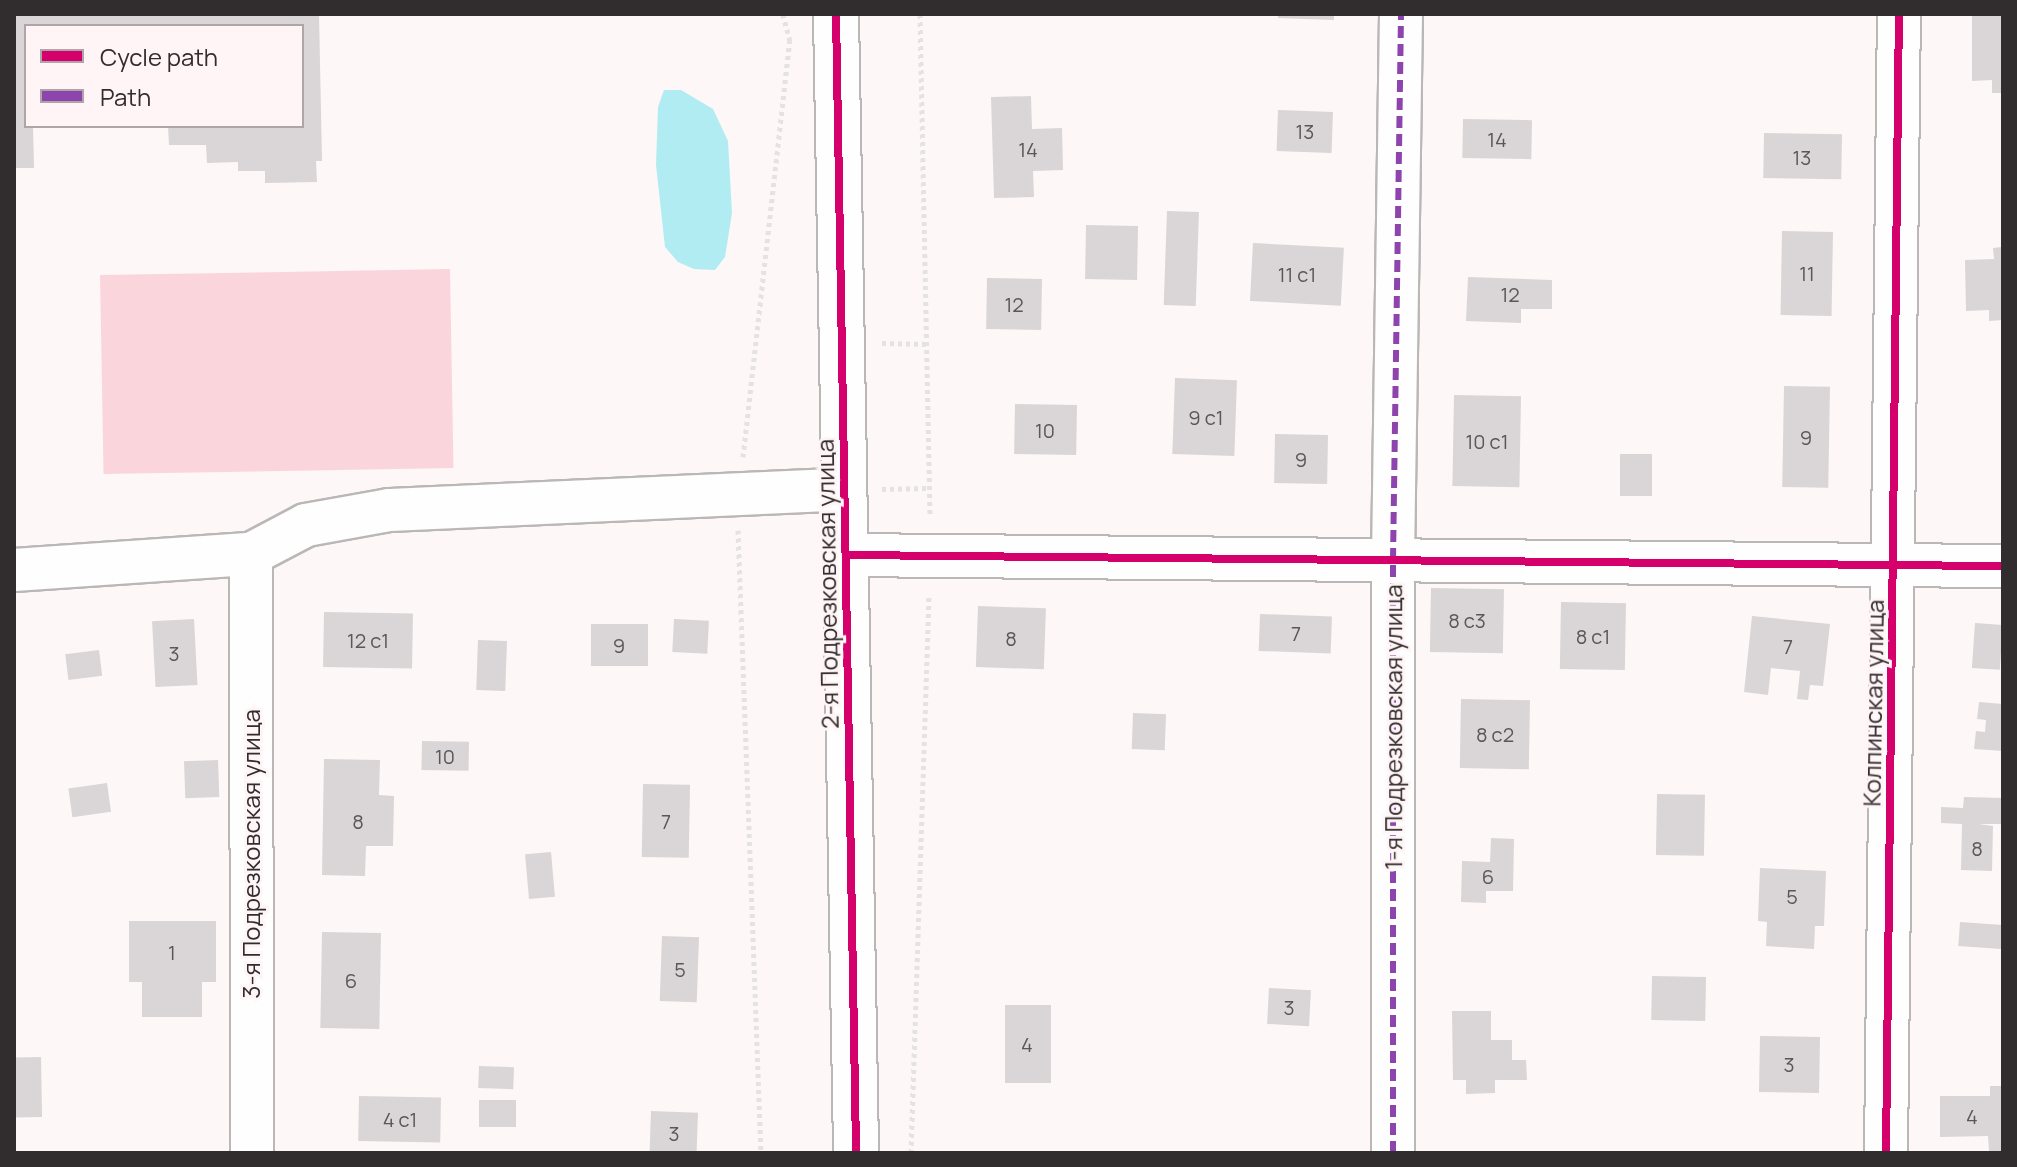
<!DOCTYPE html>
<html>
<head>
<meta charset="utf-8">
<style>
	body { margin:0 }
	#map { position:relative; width:2017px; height:1167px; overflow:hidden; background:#fdf7f8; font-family:Manrope,sans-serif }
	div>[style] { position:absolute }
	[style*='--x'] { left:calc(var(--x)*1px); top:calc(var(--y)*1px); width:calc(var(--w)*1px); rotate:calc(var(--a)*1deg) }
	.green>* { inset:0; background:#fbd5dc; transform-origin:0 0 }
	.water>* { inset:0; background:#b1ecf2 }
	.building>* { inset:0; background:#dad5d6; transform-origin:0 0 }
	.path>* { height:5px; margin-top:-2.5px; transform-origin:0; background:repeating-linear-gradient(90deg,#e4e2e3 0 4px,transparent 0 8px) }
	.roads { filter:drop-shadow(2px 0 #bbb7b7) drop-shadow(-2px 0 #bbb7b7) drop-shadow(0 2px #bbb7b7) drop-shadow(0 -2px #bbb7b7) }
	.street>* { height:42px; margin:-21px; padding:0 21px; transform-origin:21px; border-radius:21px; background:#fffefe }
	.secondary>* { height:44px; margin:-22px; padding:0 22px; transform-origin:22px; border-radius:22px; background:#fffefe }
	.quiet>* { height:6px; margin-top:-3px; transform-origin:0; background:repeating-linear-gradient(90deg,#8e44ad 0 12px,transparent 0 18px) }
	.cycleway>* { height:8px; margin:-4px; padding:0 4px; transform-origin:4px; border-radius:4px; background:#d6006c }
	span { translate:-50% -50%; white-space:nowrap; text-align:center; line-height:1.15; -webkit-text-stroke:6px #fff5f7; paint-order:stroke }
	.number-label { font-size:20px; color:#5b5657 }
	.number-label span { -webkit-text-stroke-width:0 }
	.street-label { font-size:24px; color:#312c2d }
	.frame { position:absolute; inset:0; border:16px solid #312c2d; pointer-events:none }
	.legend { position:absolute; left:24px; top:24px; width:280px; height:104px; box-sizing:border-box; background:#fff5f7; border:2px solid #ada5a6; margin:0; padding:10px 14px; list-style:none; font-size:24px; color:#312c2d }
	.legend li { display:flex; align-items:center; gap:16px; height:40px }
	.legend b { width:40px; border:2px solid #ada5a6 }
</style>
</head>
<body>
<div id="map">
	<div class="green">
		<div style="left:450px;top:269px;width:199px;height:350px;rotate:89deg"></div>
	</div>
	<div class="water">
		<div style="clip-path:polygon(664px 90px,681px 90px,713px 109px,728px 141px,732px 213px,725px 257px,715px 270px,694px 269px,678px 262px,665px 247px,656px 165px,658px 107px)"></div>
	</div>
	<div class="building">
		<div style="clip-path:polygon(14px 14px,319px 14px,322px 161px,316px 161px,317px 182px,265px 183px,265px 171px,238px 171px,238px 162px,207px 163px,206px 145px,169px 145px,168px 126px,302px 126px,302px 26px,26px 26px,26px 126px,33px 126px,34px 168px,14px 168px)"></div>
		<div style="clip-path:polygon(1278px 14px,1334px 14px,1334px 20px,1278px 18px)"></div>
		<div style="clip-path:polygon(1972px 14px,2003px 14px,2003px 93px,1992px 93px,1992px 80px,1972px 81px)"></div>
		<div style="clip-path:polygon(1031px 96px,1032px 129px,1062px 128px,1063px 170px,1033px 171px,1034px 197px,994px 198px,991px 97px)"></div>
		<div style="left:1278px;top:110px;width:55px;height:41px;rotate:2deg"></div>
		<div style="left:1463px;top:119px;width:69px;height:39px;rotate:1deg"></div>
		<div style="left:1764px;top:133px;width:78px;height:45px;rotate:1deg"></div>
		<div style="left:1167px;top:211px;width:32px;height:94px;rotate:2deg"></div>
		<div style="left:1086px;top:225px;width:52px;height:54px;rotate:1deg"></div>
		<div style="left:1782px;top:231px;width:51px;height:84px;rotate:1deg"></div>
		<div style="left:1253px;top:243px;width:91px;height:58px;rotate:3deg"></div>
		<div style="clip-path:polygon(2003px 247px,2003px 320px,1989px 321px,1989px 310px,1966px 311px,1965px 260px,1994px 259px,1993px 248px)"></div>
		<div style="clip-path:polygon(1468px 277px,1552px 280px,1552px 309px,1521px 309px,1521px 323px,1466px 321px)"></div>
		<div style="left:987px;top:278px;width:55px;height:51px;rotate:1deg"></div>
		<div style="left:1175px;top:378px;width:62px;height:76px;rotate:2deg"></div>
		<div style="left:1784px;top:386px;width:46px;height:101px;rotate:1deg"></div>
		<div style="left:1454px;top:395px;width:67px;height:91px;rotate:1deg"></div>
		<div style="left:1015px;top:404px;width:62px;height:50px;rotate:1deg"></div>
		<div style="left:1275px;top:434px;width:53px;height:49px;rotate:1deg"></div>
		<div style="left:1620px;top:454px;width:32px;height:42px"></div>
		<div style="left:1431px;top:588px;width:73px;height:64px;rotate:1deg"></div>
		<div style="left:1561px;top:602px;width:65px;height:67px;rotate:1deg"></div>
		<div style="left:978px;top:606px;width:68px;height:61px;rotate:2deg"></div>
		<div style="left:324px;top:612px;width:89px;height:55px;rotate:1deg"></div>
		<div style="left:1260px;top:614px;width:72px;height:37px;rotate:2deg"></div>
		<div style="clip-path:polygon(1752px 616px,1830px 624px,1823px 686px,1810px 685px,1808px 700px,1797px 699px,1800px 671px,1771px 668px,1768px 695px,1744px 692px)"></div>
		<div style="left:194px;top:619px;width:66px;height:42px;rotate:87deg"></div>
		<div style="left:674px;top:619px;width:35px;height:33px;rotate:3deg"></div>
		<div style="left:1975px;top:623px;width:28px;height:45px;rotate:4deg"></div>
		<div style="left:591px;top:624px;width:57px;height:42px"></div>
		<div style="left:478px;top:640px;width:29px;height:50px;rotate:2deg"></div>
		<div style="left:99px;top:650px;width:26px;height:34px;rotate:83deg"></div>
		<div style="left:1461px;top:699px;width:69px;height:69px;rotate:1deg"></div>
		<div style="clip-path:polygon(1979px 702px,2003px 704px,2003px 751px,1974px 749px,1976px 731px,1985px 732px,1986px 720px,1977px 719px)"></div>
		<div style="left:1133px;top:713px;width:33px;height:36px;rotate:2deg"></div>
		<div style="left:422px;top:741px;width:47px;height:29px;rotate:1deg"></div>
		<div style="clip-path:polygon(324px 759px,380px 760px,379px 795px,394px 796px,393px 846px,366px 846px,365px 876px,322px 875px)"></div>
		<div style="left:218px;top:760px;width:37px;height:34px;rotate:88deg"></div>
		<div style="left:107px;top:783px;width:29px;height:39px;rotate:82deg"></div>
		<div style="left:643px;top:784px;width:47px;height:73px;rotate:1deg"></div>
		<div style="left:1657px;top:794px;width:48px;height:61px;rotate:1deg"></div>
		<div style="clip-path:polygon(1964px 797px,2003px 798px,2003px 824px,1979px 824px,1993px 826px,1992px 871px,1961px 870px,1962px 824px,1941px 823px,1941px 807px,1963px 808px)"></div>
		<div style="clip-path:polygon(1491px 838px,1514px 839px,1513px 891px,1486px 891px,1486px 903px,1461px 902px,1462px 861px,1490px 862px)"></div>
		<div style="left:551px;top:852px;width:45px;height:26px;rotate:85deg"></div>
		<div style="clip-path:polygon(1760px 868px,1826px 871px,1824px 926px,1815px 926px,1814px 949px,1766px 946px,1767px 922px,1758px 921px)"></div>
		<div style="clip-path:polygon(129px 921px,216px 921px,216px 982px,202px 982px,202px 1017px,142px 1017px,142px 982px,129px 982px)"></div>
		<div style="left:1960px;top:922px;width:43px;height:24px;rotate:4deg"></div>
		<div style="left:322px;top:932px;width:59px;height:96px;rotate:1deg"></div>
		<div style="left:662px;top:936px;width:37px;height:65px;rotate:2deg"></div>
		<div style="left:1652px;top:976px;width:54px;height:44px;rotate:1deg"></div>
		<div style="left:1269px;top:988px;width:42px;height:36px;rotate:3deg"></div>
		<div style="left:1005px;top:1005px;width:46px;height:78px"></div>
		<div style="clip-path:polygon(1452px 1011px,1491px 1011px,1491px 1040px,1512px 1040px,1512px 1060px,1526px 1060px,1527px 1080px,1495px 1080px,1495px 1093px,1466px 1094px,1466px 1080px,1453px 1080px)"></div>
		<div style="left:1760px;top:1036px;width:60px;height:56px;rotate:1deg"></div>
		<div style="left:41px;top:1057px;width:60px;height:27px;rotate:89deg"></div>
		<div style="left:479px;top:1066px;width:35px;height:22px;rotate:2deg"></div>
		<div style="clip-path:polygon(1990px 1086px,2003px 1086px,2003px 1151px,1989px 1151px,1988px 1136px,1940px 1137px,1940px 1096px,1990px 1096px)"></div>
		<div style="left:359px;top:1096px;width:82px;height:45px;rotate:1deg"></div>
		<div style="left:479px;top:1100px;width:37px;height:27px"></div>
		<div style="left:651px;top:1111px;width:47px;height:42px;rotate:2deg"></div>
	</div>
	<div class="path">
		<div style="--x:920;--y:14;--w:503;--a:88.86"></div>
		<div style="--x:882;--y:343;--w:44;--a:1.3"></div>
		<div style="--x:743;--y:457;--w:419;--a:-83.6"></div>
		<div style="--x:790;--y:41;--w:28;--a:-105"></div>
		<div style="--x:882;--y:489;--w:47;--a:-1.2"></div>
		<div style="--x:738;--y:530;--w:623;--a:87.89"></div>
		<div style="--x:911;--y:1153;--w:558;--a:-88.15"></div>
	</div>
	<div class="roads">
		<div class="street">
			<div style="--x:251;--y:554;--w:599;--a:89.9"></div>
			<div style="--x:847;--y:555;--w:1156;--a:0.55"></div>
			<div style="--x:14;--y:570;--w:238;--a:-3.9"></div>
			<div style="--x:251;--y:554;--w:62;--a:-27.8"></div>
			<div style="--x:306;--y:525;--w:84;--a:-10.2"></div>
			<div style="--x:389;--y:510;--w:456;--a:-2.6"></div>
			<div style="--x:1393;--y:1153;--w:593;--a:-90"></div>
			<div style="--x:1393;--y:560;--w:546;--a:-89.16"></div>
			<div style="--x:1886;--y:1153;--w:1139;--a:-89.35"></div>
		</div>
		<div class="secondary">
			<div style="--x:836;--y:14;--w:1139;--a:88.99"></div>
		</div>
	</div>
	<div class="quiet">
		<div style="--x:1393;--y:1153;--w:593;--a:-90"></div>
		<div style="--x:1393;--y:560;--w:546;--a:-89.16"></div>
	</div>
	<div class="cycleway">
		<div style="--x:836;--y:14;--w:1139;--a:88.99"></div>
		<div style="--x:847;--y:555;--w:1156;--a:0.55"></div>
		<div style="--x:1886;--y:1153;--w:1139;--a:-89.35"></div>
	</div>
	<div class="number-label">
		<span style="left:1305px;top:131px">13</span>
		<span style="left:1497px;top:139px">14</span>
		<span style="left:1028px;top:149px">14</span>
		<span style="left:1802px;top:157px">13</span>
		<span style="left:1807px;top:273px">11</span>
		<span style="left:1297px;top:274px">11 с1</span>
		<span style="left:1510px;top:294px">12</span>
		<span style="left:1014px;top:304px">12</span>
		<span style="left:1206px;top:417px">9 с1</span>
		<span style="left:1045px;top:430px">10</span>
		<span style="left:1806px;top:437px">9</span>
		<span style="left:1487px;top:441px">10 с1</span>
		<span style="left:1301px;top:459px">9</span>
		<span style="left:1467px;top:620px">8 с3</span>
		<span style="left:1296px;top:633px">7</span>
		<span style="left:1593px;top:636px">8 с1</span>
		<span style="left:1011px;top:638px">8</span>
		<span style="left:368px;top:640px">12 с1</span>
		<span style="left:619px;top:645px">9</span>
		<span style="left:1788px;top:646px">7</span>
		<span style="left:174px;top:653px">3</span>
		<span style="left:1495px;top:734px">8 с2</span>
		<span style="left:445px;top:756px">10</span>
		<span style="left:358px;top:821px">8</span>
		<span style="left:666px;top:821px">7</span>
		<span style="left:1977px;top:848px">8</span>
		<span style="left:1488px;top:876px">6</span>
		<span style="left:1792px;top:896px">5</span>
		<span style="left:172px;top:952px">1</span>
		<span style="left:680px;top:969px">5</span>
		<span style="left:351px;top:980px">6</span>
		<span style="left:1289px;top:1007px">3</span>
		<span style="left:1027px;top:1044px">4</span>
		<span style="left:1789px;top:1064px">3</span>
		<span style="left:1972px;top:1116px">4</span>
		<span style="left:400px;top:1119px">4 с1</span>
		<span style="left:674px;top:1133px">3</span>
	</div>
	<div class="street-label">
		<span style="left:827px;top:584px;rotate:-91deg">2-я Подрезковская улица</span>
		<span style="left:1873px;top:703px;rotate:-89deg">Колпинская улица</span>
		<span style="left:1393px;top:727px;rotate:-90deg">1-я Подрезковская улица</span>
		<span style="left:251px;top:854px;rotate:-90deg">3-я Подрезковская улица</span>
	</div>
	<div class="frame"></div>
	<ul class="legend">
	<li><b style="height:10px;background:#d6006c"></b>Cycle path</li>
	<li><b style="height:10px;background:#8e44ad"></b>Path</li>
	</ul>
</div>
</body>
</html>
